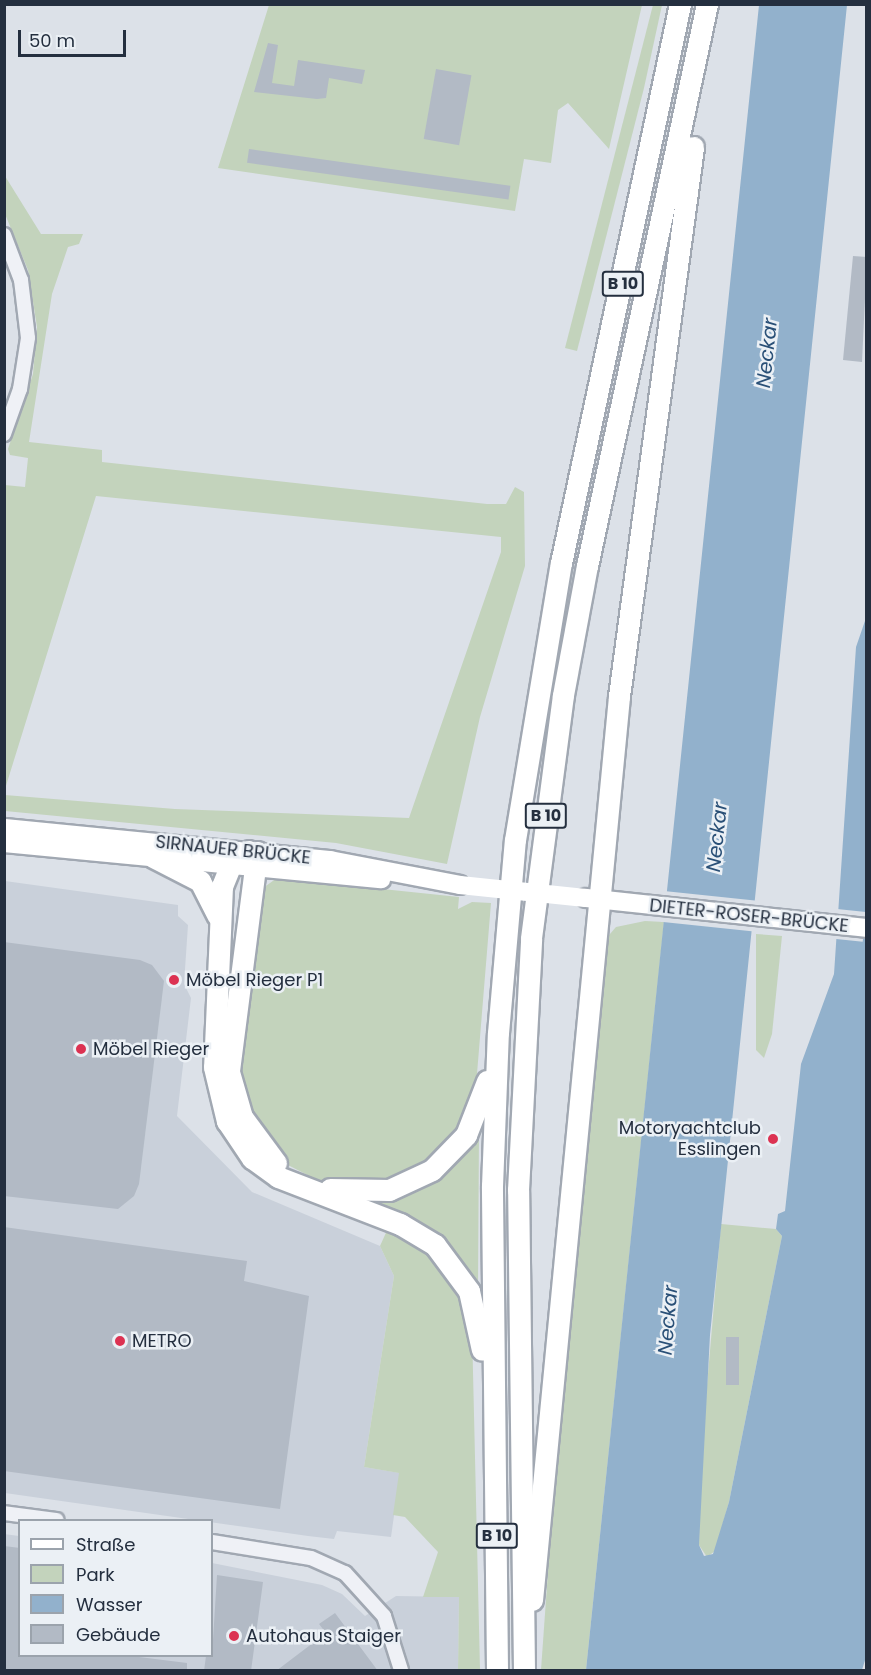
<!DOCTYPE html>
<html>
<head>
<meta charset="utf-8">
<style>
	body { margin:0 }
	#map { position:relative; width:871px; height:1675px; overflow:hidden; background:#dce1e8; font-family:Poppins,sans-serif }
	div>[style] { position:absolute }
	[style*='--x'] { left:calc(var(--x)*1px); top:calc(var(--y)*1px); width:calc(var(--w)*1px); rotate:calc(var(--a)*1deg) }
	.built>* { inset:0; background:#c9d0da }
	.green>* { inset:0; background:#c3d3bc }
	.water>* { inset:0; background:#92b1cc }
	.pier>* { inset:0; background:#dce1e8; transform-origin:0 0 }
	.building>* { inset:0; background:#b2bac5; transform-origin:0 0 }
	.roads { filter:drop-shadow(2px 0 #a1a8b2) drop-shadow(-2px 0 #a1a8b2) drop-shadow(0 2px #a1a8b2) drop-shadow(0 -2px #a1a8b2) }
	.minor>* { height:14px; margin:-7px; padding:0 7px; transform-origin:7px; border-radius:7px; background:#eff1f6 }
	.secondary>* { height:18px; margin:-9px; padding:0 9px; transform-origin:9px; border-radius:9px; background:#fff }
	.trunk>* { height:21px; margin:-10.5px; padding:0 10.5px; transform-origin:10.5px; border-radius:10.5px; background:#fff }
	.secondary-bridge>* { height:18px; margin:-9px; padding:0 9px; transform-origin:9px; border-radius:9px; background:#fff }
	.dots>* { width:16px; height:16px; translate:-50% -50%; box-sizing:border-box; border:3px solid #ebf0f5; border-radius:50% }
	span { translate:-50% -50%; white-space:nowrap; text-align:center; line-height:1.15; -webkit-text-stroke:5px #ebf0f5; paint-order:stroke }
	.shield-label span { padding:2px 4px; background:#ebf0f5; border:2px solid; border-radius:4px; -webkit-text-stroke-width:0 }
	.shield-label { font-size:16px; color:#242f3f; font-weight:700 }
	.street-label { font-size:18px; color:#242f3f }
	.poi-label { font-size:18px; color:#242f3f }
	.left { translate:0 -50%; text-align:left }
	.right { translate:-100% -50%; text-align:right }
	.water-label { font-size:20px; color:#2a5077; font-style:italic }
	.frame { position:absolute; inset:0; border:6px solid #242f3f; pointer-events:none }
	.legend { position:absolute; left:18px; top:1519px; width:195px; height:138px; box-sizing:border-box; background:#ebf0f5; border:2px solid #9ba3ac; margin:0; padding:8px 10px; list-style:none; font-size:18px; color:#242f3f }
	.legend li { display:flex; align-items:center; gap:12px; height:30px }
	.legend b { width:30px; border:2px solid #9ba3ac }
	.scale { position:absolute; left:18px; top:30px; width:108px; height:27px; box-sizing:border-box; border:3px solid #242f3f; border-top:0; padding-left:8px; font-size:18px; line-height:21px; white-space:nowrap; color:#242f3f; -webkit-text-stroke:4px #ebf0f5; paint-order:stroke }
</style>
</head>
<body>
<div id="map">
	<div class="built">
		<div style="clip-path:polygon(5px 881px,178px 905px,178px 916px,188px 925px,184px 984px,191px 998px,177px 1116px,252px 1192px,380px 1246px,394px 1276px,364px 1467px,400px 1473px,391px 1537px,337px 1531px,334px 1539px,308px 1536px,5px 1493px)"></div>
		<div style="clip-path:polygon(4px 1534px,19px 1536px,20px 1656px,212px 1656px,212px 1563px,322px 1585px,342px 1594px,365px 1616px,396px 1596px,459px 1597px,458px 1670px,5px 1670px)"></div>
	</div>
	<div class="green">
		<div style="clip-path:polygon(269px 5px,642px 5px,609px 149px,568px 103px,558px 110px,551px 163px,524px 159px,515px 211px,218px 168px)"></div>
		<div style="clip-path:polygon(653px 5px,662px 5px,644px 88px,577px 351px,565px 348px)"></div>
		<div style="clip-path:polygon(5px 176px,41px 234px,83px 234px,79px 244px,68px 247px,52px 294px,29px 442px,102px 450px,102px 462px,487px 504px,506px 504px,515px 487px,524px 492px,525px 566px,480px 717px,447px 864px,336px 843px,5px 811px,5px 795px,175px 809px,409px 818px,501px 552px,501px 537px,96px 496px,5px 789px,5px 485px,25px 487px,28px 458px,10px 455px,8px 449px,33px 374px,37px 327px,28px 270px,5px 214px)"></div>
		<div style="clip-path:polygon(277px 878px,459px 897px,458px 909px,472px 902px,491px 903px,476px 1086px,451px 1144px,401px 1180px,321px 1182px,286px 1164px,258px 1134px,238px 1072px,263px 888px)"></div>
		<div style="clip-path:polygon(645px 921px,664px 922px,586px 1670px,541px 1670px,566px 1319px,603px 942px,616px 927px)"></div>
		<div style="clip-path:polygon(756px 934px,782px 936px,772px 1034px,764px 1058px,756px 1050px)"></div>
		<div style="clip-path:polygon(478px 1131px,479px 1131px,478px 1289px,356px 1199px,372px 1199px)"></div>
		<div style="clip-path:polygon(721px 1224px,776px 1229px,782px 1236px,729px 1502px,715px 1551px,707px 1557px,699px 1545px,700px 1466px)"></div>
		<div style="clip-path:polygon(389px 1226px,418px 1242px,454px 1278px,472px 1329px,480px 1670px,458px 1670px,459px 1597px,423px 1597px,438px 1552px,405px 1517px,393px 1515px,399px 1473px,364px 1467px,394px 1276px,380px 1246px)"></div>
	</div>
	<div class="water">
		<div style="clip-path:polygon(759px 5px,847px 5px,710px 1335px,699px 1545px,704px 1556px,713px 1554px,729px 1502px,782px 1236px,776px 1229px,778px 1214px,785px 1211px,801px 1064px,834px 974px,856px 647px,866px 618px,866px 1657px,862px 1670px,586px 1670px)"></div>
	</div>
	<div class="pier">
		<div style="left:664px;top:891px;width:96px;height:31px;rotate:6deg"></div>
		<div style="left:837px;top:909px;width:29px;height:30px;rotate:6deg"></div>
	</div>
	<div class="building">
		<div style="clip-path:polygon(268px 43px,278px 45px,272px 83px,294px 86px,298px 60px,365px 70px,362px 84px,329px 78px,326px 98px,317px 99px,254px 92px)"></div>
		<div style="left:436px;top:69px;width:36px;height:71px;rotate:10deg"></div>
		<div style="left:249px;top:149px;width:264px;height:14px;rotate:8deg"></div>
		<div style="clip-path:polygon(853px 256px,867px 257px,862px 362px,843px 360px)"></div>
		<div style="clip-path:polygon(4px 942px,140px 960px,152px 965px,164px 981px,139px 1184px,134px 1196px,118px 1209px,4px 1196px)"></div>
		<div style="clip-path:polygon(4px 1227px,247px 1261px,244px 1281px,309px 1296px,280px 1509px,4px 1471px)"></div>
		<div style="left:726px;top:1337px;width:13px;height:48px"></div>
		<div style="clip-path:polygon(4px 1546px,20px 1548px,20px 1656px,131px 1656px,187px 1663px,187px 1671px,4px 1671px)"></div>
		<div style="clip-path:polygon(217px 1575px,263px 1582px,251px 1671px,204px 1671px,206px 1656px,212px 1656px)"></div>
		<div style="clip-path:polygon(335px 1613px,378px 1671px,276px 1671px,326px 1633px,319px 1624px)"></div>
	</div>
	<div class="roads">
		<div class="minor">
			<div style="--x:4;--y:235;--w:48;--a:69.3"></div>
			<div style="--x:21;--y:280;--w:58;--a:83.1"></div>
			<div style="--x:28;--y:338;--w:52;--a:98.9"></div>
			<div style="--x:20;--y:389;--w:48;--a:109.6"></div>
			<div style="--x:4;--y:1513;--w:53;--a:7.5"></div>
			<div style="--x:212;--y:1542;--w:100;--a:9.2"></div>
			<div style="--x:311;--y:1558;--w:37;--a:24"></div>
			<div style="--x:345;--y:1573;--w:58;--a:47.8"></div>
			<div style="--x:384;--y:1616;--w:57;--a:72.5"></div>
		</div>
		<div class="secondary">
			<div style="--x:4;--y:828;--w:328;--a:5.6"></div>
			<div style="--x:330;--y:860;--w:132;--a:10.9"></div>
			<div style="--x:4;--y:843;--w:379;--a:5.5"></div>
			<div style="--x:586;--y:898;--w:282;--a:6.1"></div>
		</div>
		<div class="trunk">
			<div style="--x:249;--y:851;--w:22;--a:144"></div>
			<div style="--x:231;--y:864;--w:24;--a:112"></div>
			<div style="--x:222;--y:886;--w:181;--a:92.5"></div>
			<div style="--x:214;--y:1067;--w:56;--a:76.5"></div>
			<div style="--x:227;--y:1121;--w:45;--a:56"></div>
			<div style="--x:252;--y:1158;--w:32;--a:36"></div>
			<div style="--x:278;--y:1177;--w:131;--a:21.1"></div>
			<div style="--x:400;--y:1224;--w:41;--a:31"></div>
			<div style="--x:435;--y:1245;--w:57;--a:53.5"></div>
			<div style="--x:469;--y:1291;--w:60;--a:77.6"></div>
			<div style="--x:257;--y:852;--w:222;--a:97.3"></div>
			<div style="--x:229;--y:1072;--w:47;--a:73.9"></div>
			<div style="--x:242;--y:1117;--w:57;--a:53.5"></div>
			<div style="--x:153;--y:857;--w:53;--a:27.1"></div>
			<div style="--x:200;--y:881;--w:39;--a:63"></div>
			<div style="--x:330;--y:1189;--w:59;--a:1"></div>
			<div style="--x:389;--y:1190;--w:47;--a:-24.9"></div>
			<div style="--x:432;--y:1170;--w:49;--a:-45.8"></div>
			<div style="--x:466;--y:1135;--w:58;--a:-68.7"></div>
			<div style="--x:532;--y:1600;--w:908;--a:-84.5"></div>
			<div style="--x:619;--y:696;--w:554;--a:-82.32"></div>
			<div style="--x:497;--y:1670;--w:484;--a:-90.6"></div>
			<div style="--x:492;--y:1186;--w:153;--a:-87.8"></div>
			<div style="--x:498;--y:1033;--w:194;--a:-85"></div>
			<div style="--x:515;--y:840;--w:281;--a:-80.6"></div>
			<div style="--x:561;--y:563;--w:572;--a:-77.98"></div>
			<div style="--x:524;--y:1670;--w:480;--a:-90.7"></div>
			<div style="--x:518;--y:1190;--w:252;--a:-87"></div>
			<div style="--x:531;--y:938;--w:245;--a:-82.5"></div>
			<div style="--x:563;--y:695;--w:131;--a:-79.5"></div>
			<div style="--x:587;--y:566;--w:575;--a:-77.95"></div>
		</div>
	</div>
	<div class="secondary-bridge">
		<div style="--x:460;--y:885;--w:126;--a:5.9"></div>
	</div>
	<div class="dots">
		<div style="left:174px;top:980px;background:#dc3252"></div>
		<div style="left:81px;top:1049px;background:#dc3252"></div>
		<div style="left:773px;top:1139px;background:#dc3252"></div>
		<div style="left:120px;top:1341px;background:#dc3252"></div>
		<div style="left:234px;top:1636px;background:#dc3252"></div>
	</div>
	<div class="shield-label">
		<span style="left:623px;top:284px">B 10</span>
		<span style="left:546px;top:816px">B 10</span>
		<span style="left:497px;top:1536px">B 10</span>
	</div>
	<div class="street-label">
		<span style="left:233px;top:850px;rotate:6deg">SIRNAUER BRÜCKE</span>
		<span style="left:749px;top:916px;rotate:6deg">DIETER-ROSER-BRÜCKE</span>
	</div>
	<div class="poi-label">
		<span class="left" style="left:186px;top:980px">Möbel Rieger P1</span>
		<span class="left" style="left:93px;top:1049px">Möbel Rieger</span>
		<span class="right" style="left:761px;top:1139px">Motoryachtclub<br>Esslingen</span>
		<span class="left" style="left:132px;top:1341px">METRO</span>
		<span class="left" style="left:246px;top:1636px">Autohaus Staiger</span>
	</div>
	<div class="water-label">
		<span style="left:767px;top:353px;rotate:-84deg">Neckar</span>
		<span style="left:717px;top:837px;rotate:-84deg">Neckar</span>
		<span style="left:668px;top:1320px;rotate:-85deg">Neckar</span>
	</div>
	<div class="frame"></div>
	<ul class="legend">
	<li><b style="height:8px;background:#fff"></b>Straße</li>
	<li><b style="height:16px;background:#c3d3bc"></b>Park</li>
	<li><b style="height:16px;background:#92b1cc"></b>Wasser</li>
	<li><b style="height:16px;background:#b2bac5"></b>Gebäude</li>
	</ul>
	<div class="scale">50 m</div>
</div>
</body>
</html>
